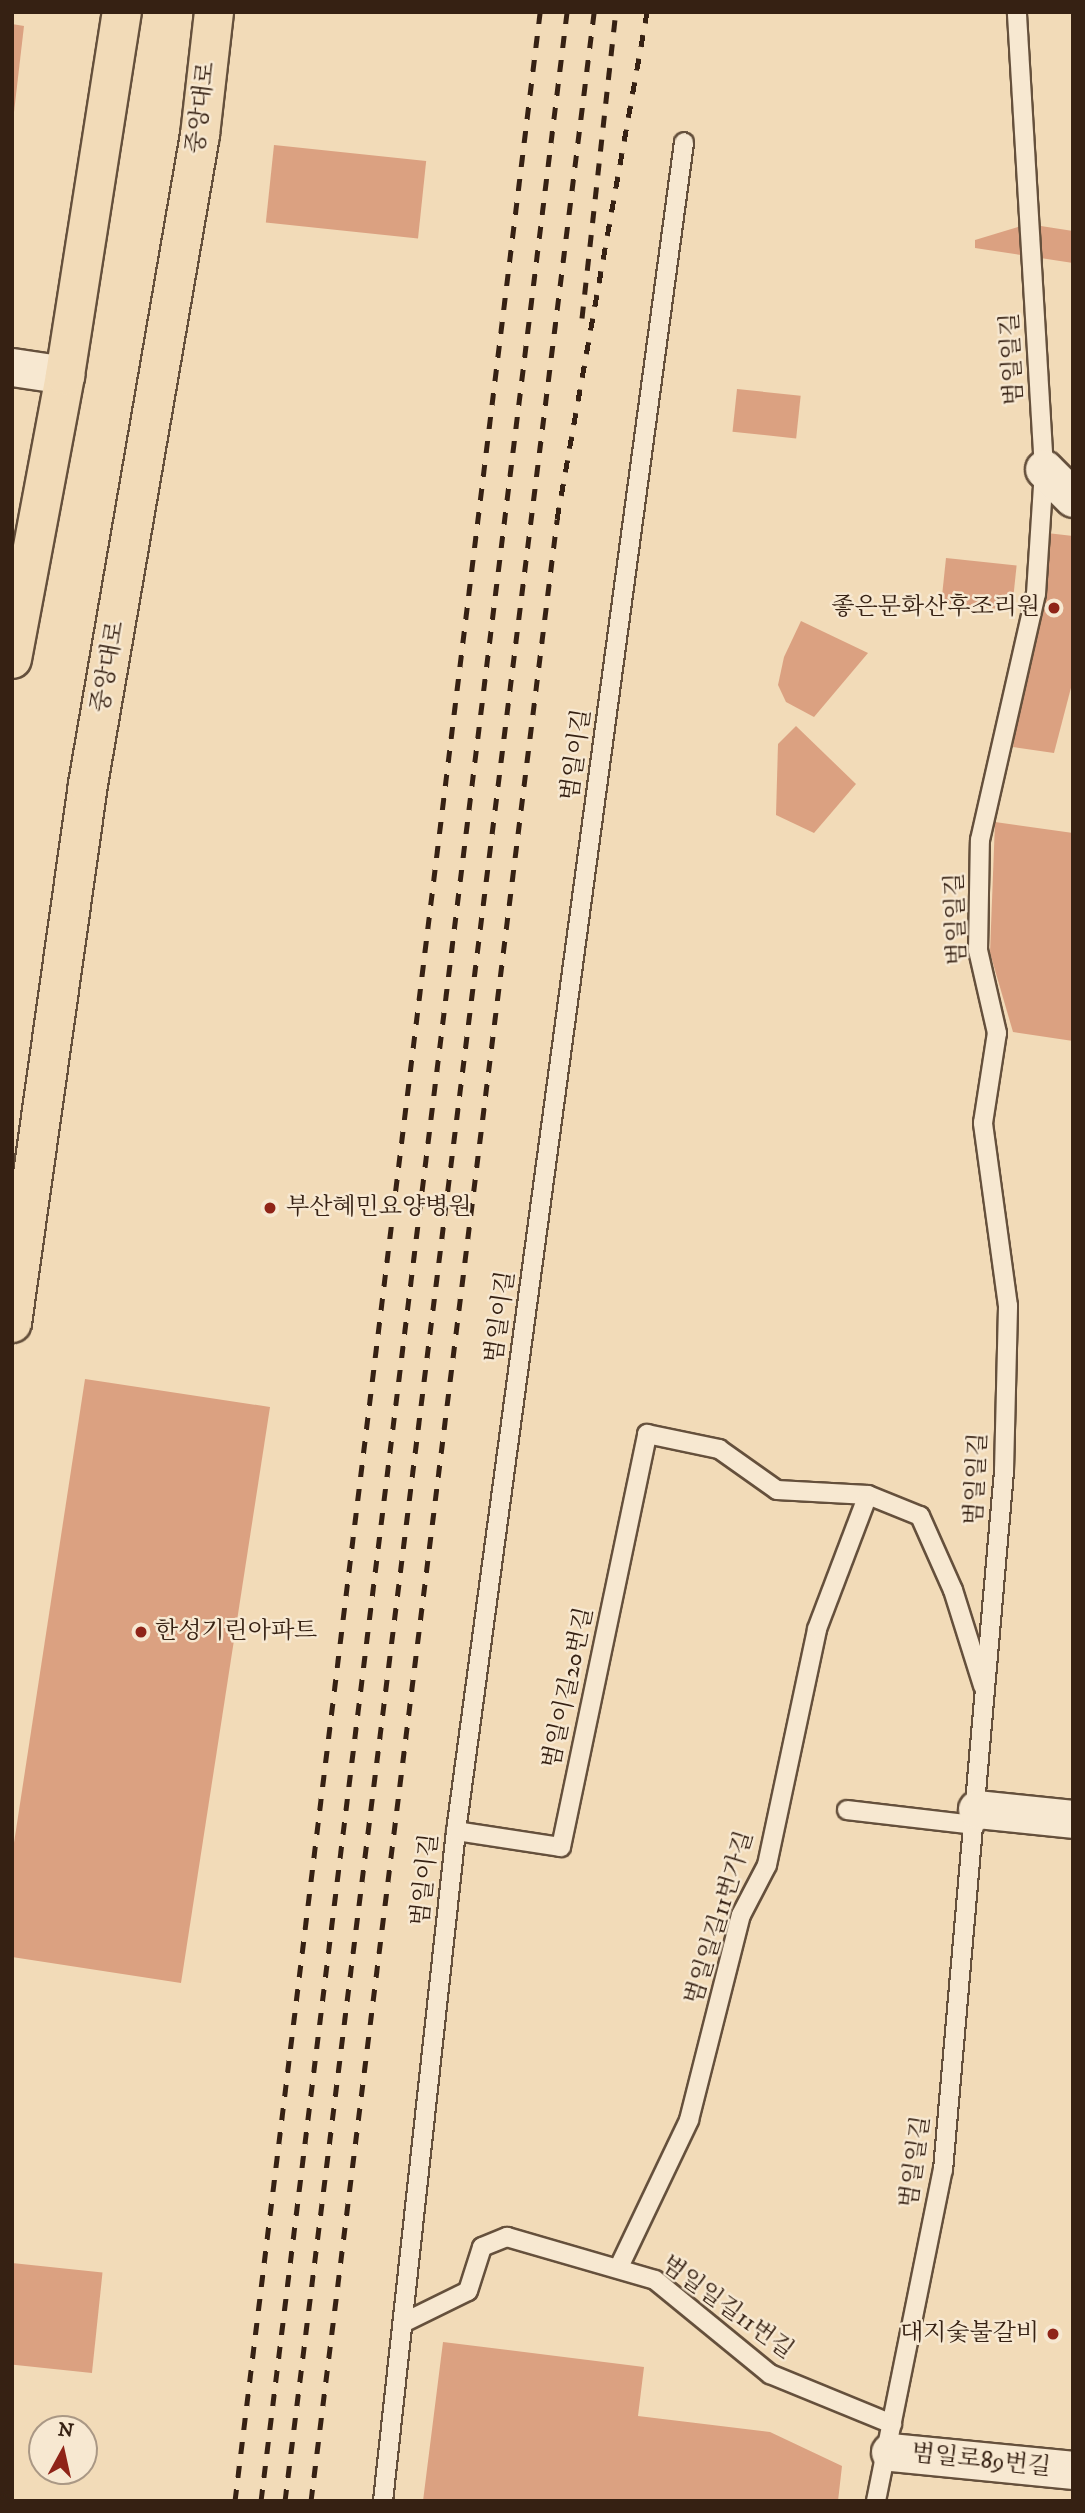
<!DOCTYPE html>
<html>
<head>
<meta charset="utf-8">
<style>
	body { margin:0 }
	#map { position:relative; width:1085px; height:2513px; overflow:hidden; background:#f2dbb8; font-family:"IM FELL DW Pica","Noto Serif KR",serif }
	div>[style] { position:absolute }
	[style*='--x'] { left:calc(var(--x)*1px); top:calc(var(--y)*1px); width:calc(var(--w)*1px); rotate:calc(var(--a)*1deg) }
	.building>* { inset:0; background:#dba181; transform-origin:0 0 }
	.roads { filter:drop-shadow(2px 0 #65503c) drop-shadow(-2px 0 #65503c) drop-shadow(0 2px #65503c) drop-shadow(0 -2px #65503c) }
	.service>* { height:18px; margin:-9px; padding:0 9px; transform-origin:9px; border-radius:9px; background:#f7e8d1 }
	.minor>* { height:37px; margin:-18.5px; padding:0 18.5px; transform-origin:18.5px; border-radius:18.5px; background:#f7e8d1 }
	.primary>* { height:38px; margin:-19px; padding:0 19px; transform-origin:19px; border-radius:19px; background:#f2dbb8 }
	.rail>* { height:5px; margin-top:-2.5px; transform-origin:0; background:repeating-linear-gradient(90deg,#362113 0 12px,transparent 0 24px) }
	.dots>* { width:19px; height:19px; translate:-50% -50%; box-sizing:border-box; border:4px solid #f7e8d1; border-radius:50% }
	span { translate:-50% -50%; white-space:nowrap; text-align:center; line-height:1.15; -webkit-text-stroke:5px #f7e8d1; paint-order:stroke }
	.street-label { font-size:24px; color:#362113 }
	.poi-label { font-size:24px; color:#362113 }
	.right { translate:-100% -50%; text-align:right }
	.left { translate:0 -50%; text-align:left }
	.frame { position:absolute; inset:0; border:14px solid #362113; pointer-events:none }
	.north { position:absolute; left:28px; top:2415px; width:70px; height:70px; box-sizing:border-box; background:#f7e8d1; border:2px solid #aa9885; border-radius:50%; rotate:8deg; font-size:19px; font-weight:700; line-height:28px; text-align:center; color:#362113 }
	.north::after { content:''; display:block; margin:auto; width:24px; height:32px; background:#8f2418; clip-path:polygon(50% 0,100% 100%,50% 72%,0 100%) }
</style>
</head>
<body>
<div id="map">
	<div class="building">
		<div style="clip-path:polygon(12px 24px,24px 26px,14px 112px,12px 112px)"></div>
		<div style="left:274px;top:145px;width:153px;height:78px;rotate:6deg"></div>
		<div style="clip-path:polygon(1028px 224px,1073px 231px,1073px 263px,975px 248px,975px 240px)"></div>
		<div style="left:737px;top:389px;width:64px;height:43px;rotate:6deg"></div>
		<div style="clip-path:polygon(1047px 533px,1073px 536px,1073px 680px,1054px 753px,1013px 747px)"></div>
		<div style="left:946px;top:558px;width:71px;height:45px;rotate:6deg"></div>
		<div style="clip-path:polygon(801px 621px,868px 653px,814px 717px,786px 702px,778px 685px,784px 657px)"></div>
		<div style="clip-path:polygon(796px 726px,856px 784px,814px 833px,776px 815px,778px 744px)"></div>
		<div style="clip-path:polygon(995px 822px,1073px 833px,1073px 1041px,1013px 1032px,990px 953px)"></div>
		<div style="clip-path:polygon(85px 1379px,270px 1407px,181px 1983px,12px 1957px,12px 1856px)"></div>
		<div style="left:12px;top:2263px;width:91px;height:101px;rotate:6deg"></div>
		<div style="clip-path:polygon(443px 2342px,644px 2367px,638px 2416px,770px 2432px,842px 2466px,838px 2501px,423px 2501px)"></div>
	</div>
	<div class="roads">
		<div class="service">
			<div style="--x:847;--y:1810;--w:129;--a:6.7"></div>
			<div style="--x:456;--y:1831;--w:106;--a:8.7"></div>
			<div style="--x:561;--y:1847;--w:422;--a:-78.2"></div>
			<div style="--x:647;--y:1434;--w:74;--a:11.8"></div>
			<div style="--x:719;--y:1449;--w:71;--a:35.3"></div>
			<div style="--x:777;--y:1490;--w:91;--a:3.1"></div>
			<div style="--x:868;--y:1495;--w:56;--a:22"></div>
			<div style="--x:920;--y:1516;--w:81;--a:66"></div>
			<div style="--x:953;--y:1590;--w:101;--a:72.6"></div>
			<div style="--x:619;--y:2267;--w:163;--a:-64.5"></div>
			<div style="--x:689;--y:2120;--w:211;--a:-75.8"></div>
			<div style="--x:741;--y:1915;--w:56;--a:-62.5"></div>
			<div style="--x:767;--y:1865;--w:241;--a:-78"></div>
			<div style="--x:817;--y:1629;--w:143;--a:-69.2"></div>
			<div style="--x:403;--y:2323;--w:72;--a:-26.2"></div>
			<div style="--x:468;--y:2291;--w:46;--a:-72.3"></div>
			<div style="--x:482;--y:2247;--w:27;--a:-22"></div>
			<div style="--x:507;--y:2237;--w:154;--a:16.2"></div>
			<div style="--x:655;--y:2280;--w:149;--a:39.3"></div>
			<div style="--x:770;--y:2374;--w:132;--a:22.3"></div>
			<div style="--x:383;--y:2501;--w:674;--a:-83.78"></div>
			<div style="--x:456;--y:1831;--w:1704;--a:-82.31"></div>
			<div style="--x:876;--y:2501;--w:338;--a:-78.6"></div>
			<div style="--x:943;--y:2170;--w:702;--a:-85.01"></div>
			<div style="--x:1004;--y:1471;--w:165;--a:-88.6"></div>
			<div style="--x:1008;--y:1306;--w:185;--a:-97.8"></div>
			<div style="--x:983;--y:1123;--w:91;--a:-81.2"></div>
			<div style="--x:997;--y:1033;--w:85;--a:-102.9"></div>
			<div style="--x:978;--y:950;--w:110;--a:-89"></div>
			<div style="--x:980;--y:840;--w:252;--a:-77.2"></div>
			<div style="--x:1036;--y:594;--w:125;--a:-86.3"></div>
			<div style="--x:1044;--y:469;--w:458;--a:-93.4"></div>
		</div>
		<div class="minor">
			<div style="--x:12;--y:367;--w:54;--a:8.6"></div>
			<div style="--x:1044;--y:469;--w:41;--a:45"></div>
			<div style="--x:977;--y:1809;--w:97;--a:5.9"></div>
			<div style="--x:890;--y:2452;--w:184;--a:5.6"></div>
		</div>
		<div class="primary">
			<div style="--x:12;--y:659;--w:289;--a:-79.4"></div>
			<div style="--x:65;--y:375;--w:367;--a:-81.1"></div>
			<div style="--x:12;--y:1323;--w:544;--a:-81.97"></div>
			<div style="--x:88;--y:784;--w:659;--a:-80.21"></div>
			<div style="--x:200;--y:135;--w:124;--a:-83.5"></div>
		</div>
	</div>
	<div class="rail">
		<div style="--x:582;--y:318;--w:308;--a:-83.7"></div>
		<div style="--x:235;--y:2501;--w:2508;--a:-83.01"></div>
		<div style="--x:261;--y:2501;--w:2508;--a:-82.99"></div>
		<div style="--x:285;--y:2501;--w:2508;--a:-82.92"></div>
		<div style="--x:311;--y:2501;--w:1997;--a:-82.92"></div>
		<div style="--x:557;--y:519;--w:515;--a:-79.93"></div>
	</div>
	<div class="dots">
		<div style="left:1054px;top:608px;background:#8f2418"></div>
		<div style="left:270px;top:1208px;background:#8f2418"></div>
		<div style="left:141px;top:1632px;background:#8f2418"></div>
		<div style="left:1053px;top:2334px;background:#8f2418"></div>
	</div>
	<div class="street-label">
		<span style="left:202px;top:108px;rotate:-83deg">중앙대로</span>
		<span style="left:1013px;top:359px;rotate:-93deg">범일일길</span>
		<span style="left:109px;top:667px;rotate:-80deg">중앙대로</span>
		<span style="left:577px;top:755px;rotate:-82deg">범일이길</span>
		<span style="left:957px;top:919px;rotate:-92deg">범일일길</span>
		<span style="left:501px;top:1317px;rotate:-82deg">범일이길</span>
		<span style="left:977px;top:1479px;rotate:-87deg">범일일길</span>
		<span style="left:569px;top:1688px;rotate:-78deg">범일이길20번길</span>
		<span style="left:426px;top:1880px;rotate:-84deg">범일이길</span>
		<span style="left:720px;top:1918px;rotate:-73deg">범일일길11번가길</span>
		<span style="left:916px;top:2162px;rotate:-82deg">범일일길</span>
		<span style="left:727px;top:2308px;rotate:36deg">범일일길11번길</span>
		<span style="left:981px;top:2461px;rotate:6deg">범일로89번길</span>
	</div>
	<div class="poi-label">
		<span class="right" style="left:1040px;top:608px">좋은문화산후조리원</span>
		<span class="left" style="left:286px;top:1208px">부산혜민요양병원</span>
		<span class="left" style="left:155px;top:1632px">한성기린아파트</span>
		<span class="right" style="left:1039px;top:2334px">대지숯불갈비</span>
	</div>
	<div class="frame"></div>
	<div class="north">N</div>
</div>
</body>
</html>
